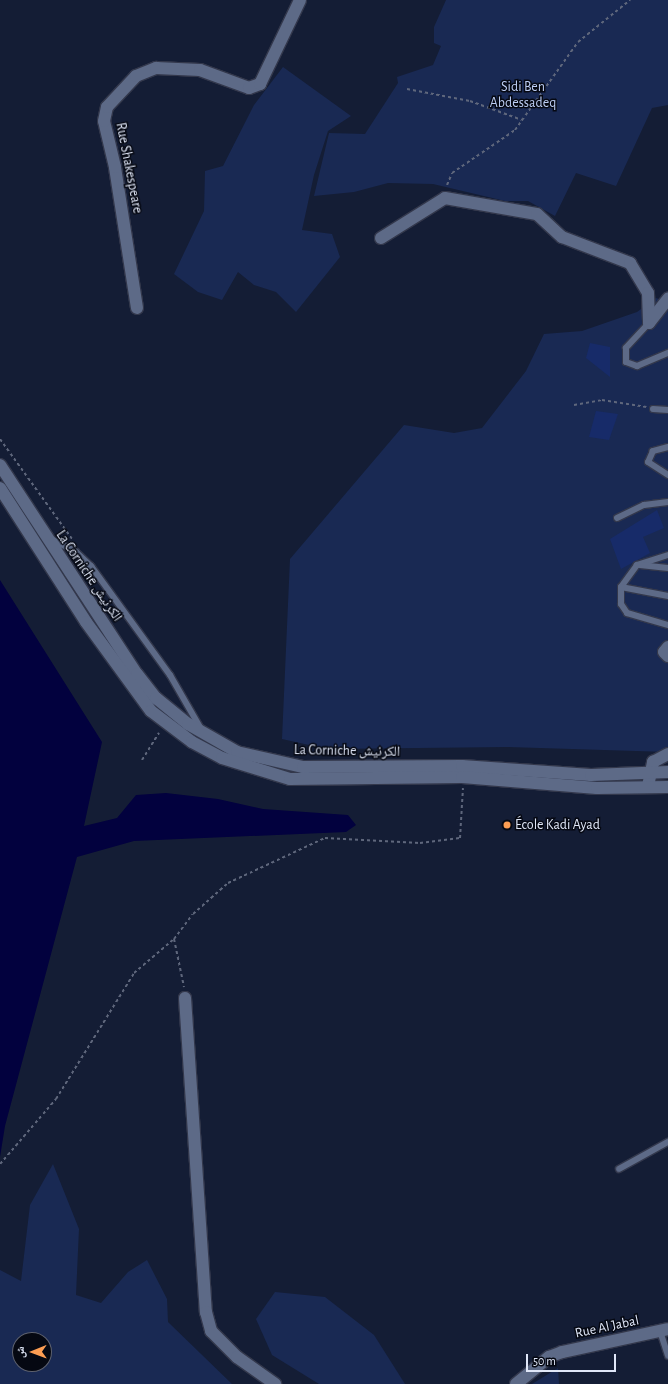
<!DOCTYPE html>
<html>
<head>
<meta charset="utf-8">
<style>
	body { margin:0 }
	#map { position:relative; width:668px; height:1384px; overflow:hidden; background:#141d35; font-family:"Alegreya Sans","Noto Naskh Arabic",sans-serif }
	div>[style] { position:absolute }
	[style*='--x'] { left:calc(var(--x)*1px); top:calc(var(--y)*1px); width:calc(var(--w)*1px); rotate:calc(var(--a)*1deg) }
	.green>* { inset:0; background:#192953 }
	.water>* { inset:0; background:#02013e }
	.building>* { inset:0; background:#172b69 }
	.path>* { height:2px; margin-top:-1px; transform-origin:0; background:repeating-linear-gradient(90deg,#5f677c 0 3px,transparent 0 6px) }
	.roads { filter:drop-shadow(1px 0 #33384c) drop-shadow(-1px 0 #33384c) drop-shadow(0 1px #33384c) drop-shadow(0 -1px #33384c) }
	.lane>* { height:6px; margin:-3px; padding:0 3px; transform-origin:3px; border-radius:3px; background:#5d6a87 }
	.street>* { height:12px; margin:-6px; padding:0 6px; transform-origin:6px; border-radius:6px; background:#5d6a87 }
	.secondary>* { height:12px; margin:-6px; padding:0 6px; transform-origin:6px; border-radius:6px; background:#5d6a87 }
	.dots>* { width:11px; height:11px; translate:-50% -50%; box-sizing:border-box; border:2px solid #050812; border-radius:50% }
	span { translate:-50% -50%; white-space:nowrap; text-align:center; line-height:1.15; -webkit-text-stroke:3px #050812; paint-order:stroke }
	.park-label { font-size:14px; color:#bccdf3 }
	.street-label { font-size:14px; color:#e0e7f8 }
	.poi-label { font-size:14px; color:#e0e7f8 }
	.left { translate:0 -50%; text-align:left }
	.north { position:absolute; left:12px; top:1332px; width:40px; height:40px; box-sizing:border-box; background:#050812; border:1px solid #5d616e; border-radius:50%; rotate:269deg; font-size:11px; font-weight:700; line-height:16px; text-align:center; color:#e0e7f8 }
	.north::after { content:''; display:block; margin:auto; width:14px; height:18px; background:#fc9d53; clip-path:polygon(50% 0,100% 100%,50% 72%,0 100%) }
	.scale { position:absolute; left:526px; top:1354px; width:90px; height:18px; box-sizing:border-box; border:2px solid #e0e7f8; border-top:0; padding-left:5px; font-size:12px; line-height:14px; white-space:nowrap; color:#e0e7f8; -webkit-text-stroke:3px #050812; paint-order:stroke }
</style>
</head>
<body>
<div id="map">
	<div class="green">
		<div style="clip-path:polygon(446px 0,668px 0,668px 105px,652px 108px,616px 186px,576px 173px,555px 216px,528px 201px,505px 201px,433px 184px,388px 183px,354px 192px,314px 196px,329px 133px,365px 134px,398px 83px,397px 77px,433px 65px,441px 46px,434px 43px,434px 27px)"></div>
		<div style="clip-path:polygon(283px 67px,351px 116px,328px 131px,314px 175px,302px 230px,332px 234px,340px 257px,296px 312px,276px 292px,254px 285px,238px 272px,222px 300px,198px 292px,174px 274px,204px 211px,205px 171px,223px 166px,254px 105px)"></div>
		<div style="clip-path:polygon(656px 298px,668px 302px,668px 752px,507px 747px,327px 749px,282px 739px,290px 559px,404px 425px,454px 433px,482px 428px,526px 371px,544px 334px,582px 331px,637px 312px)"></div>
		<div style="clip-path:polygon(evenodd,53px 1164px,79px 1229px,76px 1295px,101px 1303px,128px 1272px,147px 1260px,167px 1299px,168px 1322px,232px 1384px,0 1384px,0 1270px,21px 1281px,30px 1205px,53px 1164px,20px 1340px,44px 1340px,44px 1364px,20px 1364px,20px 1340px)"></div>
		<div style="clip-path:polygon(275px 1292px,325px 1297px,374px 1335px,405px 1384px,319px 1384px,272px 1355px,256px 1319px)"></div>
		<div style="clip-path:polygon(558px 1368px,559px 1384px,532px 1384px)"></div>
	</div>
	<div class="water">
		<div style="clip-path:polygon(0 580px,102px 742px,84px 826px,117px 818px,136px 795px,166px 793px,218px 799px,263px 809px,348px 815px,356px 825px,346px 832px,134px 841px,77px 857px,5px 1126px,0 1157px)"></div>
	</div>
	<div class="building">
		<div style="clip-path:polygon(590px 343px,610px 347px,610px 377px,586px 358px)"></div>
		<div style="clip-path:polygon(596px 411px,618px 414px,609px 440px,589px 437px)"></div>
		<div style="clip-path:polygon(657px 510px,664px 528px,643px 537px,650px 553px,621px 569px,610px 539px)"></div>
	</div>
	<div class="path">
		<div style="--x:407;--y:89;--w:64;--a:10.8"></div>
		<div style="--x:470;--y:101;--w:55;--a:20.1"></div>
		<div style="--x:447;--y:185;--w:13;--a:-67"></div>
		<div style="--x:452;--y:173;--w:76;--a:-34.3"></div>
		<div style="--x:515;--y:130;--w:108;--a:-54.4"></div>
		<div style="--x:578;--y:42;--w:67;--a:-38.9"></div>
		<div style="--x:574;--y:405;--w:28;--a:-10"></div>
		<div style="--x:602;--y:400;--w:45;--a:9"></div>
		<div style="--x:0;--y:439;--w:123;--a:54.2"></div>
		<div style="--x:142;--y:760;--w:32;--a:-58"></div>
		<div style="--x:174;--y:939;--w:31;--a:-53"></div>
		<div style="--x:193;--y:914;--w:47;--a:-41.5"></div>
		<div style="--x:228;--y:883;--w:107;--a:-24.9"></div>
		<div style="--x:325;--y:838;--w:95;--a:3"></div>
		<div style="--x:420;--y:843;--w:40;--a:-7.1"></div>
		<div style="--x:460;--y:838;--w:50;--a:-86.6"></div>
		<div style="--x:0;--y:1164;--w:86;--a:-49.3"></div>
		<div style="--x:56;--y:1099;--w:148;--a:-58.2"></div>
		<div style="--x:134;--y:973;--w:52;--a:-40.4"></div>
		<div style="--x:174;--y:939;--w:49;--a:78.2"></div>
	</div>
	<div class="roads">
		<div class="lane">
			<div style="--x:649;--y:323;--w:34;--a:133"></div>
			<div style="--x:626;--y:348;--w:14;--a:90"></div>
			<div style="--x:626;--y:362;--w:12;--a:20"></div>
			<div style="--x:637;--y:366;--w:34;--a:-23"></div>
			<div style="--x:653;--y:409;--w:15;--a:4"></div>
			<div style="--x:668;--y:447;--w:16;--a:165"></div>
			<div style="--x:653;--y:451;--w:12;--a:114"></div>
			<div style="--x:648;--y:462;--w:24;--a:33"></div>
			<div style="--x:617;--y:518;--w:30;--a:-26"></div>
			<div style="--x:644;--y:505;--w:24;--a:-7"></div>
			<div style="--x:51;--y:539;--w:28;--a:27"></div>
			<div style="--x:76;--y:552;--w:21;--a:43"></div>
			<div style="--x:91;--y:566;--w:135;--a:54.1"></div>
			<div style="--x:170;--y:675;--w:62;--a:60.1"></div>
			<div style="--x:668;--y:555;--w:33;--a:162"></div>
			<div style="--x:637;--y:565;--w:27;--a:126"></div>
			<div style="--x:621;--y:587;--w:17;--a:90"></div>
			<div style="--x:621;--y:604;--w:11;--a:56"></div>
			<div style="--x:627;--y:613;--w:43;--a:16.3"></div>
			<div style="--x:640;--y:565;--w:28;--a:6"></div>
			<div style="--x:621;--y:587;--w:48;--a:10.8"></div>
			<div style="--x:619;--y:1169;--w:56;--a:-28.9"></div>
			<div style="--x:660;--y:1331;--w:26;--a:72"></div>
		</div>
		<div class="street">
			<div style="--x:381;--y:238;--w:75;--a:-32"></div>
			<div style="--x:445;--y:198;--w:93;--a:9.9"></div>
			<div style="--x:537;--y:214;--w:34;--a:43"></div>
			<div style="--x:562;--y:237;--w:73;--a:20.9"></div>
			<div style="--x:630;--y:263;--w:35;--a:59"></div>
			<div style="--x:648;--y:293;--w:30;--a:88"></div>
			<div style="--x:137;--y:308;--w:143;--a:-98.9"></div>
			<div style="--x:115;--y:167;--w:47;--a:-103.4"></div>
			<div style="--x:104;--y:121;--w:14;--a:-78"></div>
			<div style="--x:107;--y:107;--w:42;--a:-46.9"></div>
			<div style="--x:136;--y:76;--w:22;--a:-22"></div>
			<div style="--x:156;--y:68;--w:44;--a:2.6"></div>
			<div style="--x:200;--y:70;--w:52;--a:20.2"></div>
			<div style="--x:249;--y:88;--w:12;--a:-20"></div>
			<div style="--x:260;--y:84;--w:93;--a:-64.5"></div>
			<div style="--x:649;--y:323;--w:31;--a:-52"></div>
			<div style="--x:668;--y:647;--w:6;--a:129"></div>
			<div style="--x:664;--y:652;--w:6;--a:45"></div>
			<div style="--x:648;--y:786;--w:25;--a:-78"></div>
			<div style="--x:653;--y:762;--w:17;--a:-28"></div>
			<div style="--x:185;--y:998;--w:315;--a:86.2"></div>
			<div style="--x:206;--y:1312;--w:20;--a:75"></div>
			<div style="--x:211;--y:1331;--w:37;--a:45"></div>
			<div style="--x:237;--y:1357;--w:47;--a:35.4"></div>
			<div style="--x:516;--y:1384;--w:43;--a:-39.3"></div>
			<div style="--x:549;--y:1357;--w:14;--a:-21"></div>
			<div style="--x:562;--y:1352;--w:108;--a:-12.2"></div>
		</div>
		<div class="secondary">
			<div style="--x:0;--y:465;--w:250;--a:56.8"></div>
			<div style="--x:137;--y:674;--w:31;--a:52"></div>
			<div style="--x:156;--y:698;--w:41;--a:39.1"></div>
			<div style="--x:188;--y:724;--w:56;--a:29.7"></div>
			<div style="--x:237;--y:752;--w:68;--a:12.8"></div>
			<div style="--x:303;--y:767;--w:159;--a:-0.4"></div>
			<div style="--x:462;--y:766;--w:129;--a:4"></div>
			<div style="--x:591;--y:775;--w:77;--a:-2.2"></div>
			<div style="--x:0;--y:488;--w:159;--a:57.3"></div>
			<div style="--x:86;--y:622;--w:110;--a:53.9"></div>
			<div style="--x:151;--y:711;--w:51;--a:37.1"></div>
			<div style="--x:192;--y:742;--w:34;--a:28"></div>
			<div style="--x:222;--y:758;--w:71;--a:17.2"></div>
			<div style="--x:290;--y:779;--w:172;--a:-0.7"></div>
			<div style="--x:462;--y:777;--w:135;--a:4.7"></div>
			<div style="--x:597;--y:788;--w:71;--a:-0.8"></div>
		</div>
	</div>
	<div class="dots">
		<div style="left:507px;top:825px;background:#fc9d53"></div>
	</div>
	<div class="park-label">
		<span style="left:523px;top:95px">Sidi Ben<br>Abdessadeq</span>
	</div>
	<div class="street-label">
		<span style="left:129px;top:168px;rotate:79deg">Rue Shakespeare</span>
		<span style="left:89px;top:576px;rotate:56deg">La Corniche الكرنيش</span>
		<span style="left:347px;top:751px;rotate:1deg">La Corniche الكرنيش</span>
		<span style="left:607px;top:1327px;rotate:-12deg">Rue Al Jabal</span>
	</div>
	<div class="poi-label">
		<span class="left" style="left:515px;top:825px">École Kadi Ayad</span>
	</div>
	<div class="north">ش</div>
	<div class="scale">50 m</div>
</div>
</body>
</html>
